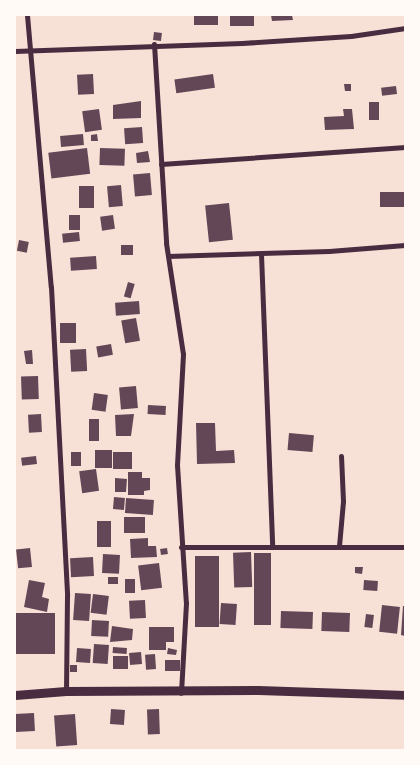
<!DOCTYPE html>
<html>
<head>
<meta charset="utf-8">
<style>
	body { margin:0 }
	#map { position:relative; width:420px; height:765px; overflow:hidden; background:#f7e1d7; font-family:Lato,sans-serif }
	div>[style] { position:absolute }
	[style*='--x'] { left:calc(var(--x)*1px); top:calc(var(--y)*1px); width:calc(var(--w)*1px); rotate:calc(var(--a)*1deg) }
	.building>* { inset:0; background:#644757; transform-origin:0 0 }
	.minor>* { height:5px; margin:-2.5px; padding:0 2.5px; transform-origin:2.5px; border-radius:2.5px; background:#4a2c40 }
	.tertiary>* { height:9px; margin:-4.5px; padding:0 4.5px; transform-origin:4.5px; border-radius:4.5px; background:#4a2c40 }
	span { translate:-50% -50%; white-space:nowrap; text-align:center; line-height:1.15; -webkit-text-stroke:5px #fffaf5; paint-order:stroke }
	.frame { position:absolute; inset:0; border:16px solid #fffaf5; pointer-events:none }
</style>
</head>
<body>
<div id="map">
	<div class="building">
		<div style="left:194px;top:15px;width:24px;height:10px"></div>
		<div style="left:230px;top:15px;width:24px;height:11px"></div>
		<div style="clip-path:polygon(271px 15px,292px 15px,293px 20px,272px 21px)"></div>
		<div style="left:154px;top:32px;width:8px;height:8px;rotate:7deg"></div>
		<div style="left:93px;top:74px;width:20px;height:16px;rotate:87deg"></div>
		<div style="left:213px;top:74px;width:14px;height:39px;rotate:82deg"></div>
		<div style="clip-path:polygon(344px 84px,351px 84px,351px 91px,345px 91px)"></div>
		<div style="left:396px;top:86px;width:8px;height:15px;rotate:83deg"></div>
		<div style="clip-path:polygon(141px 101px,141px 118px,113px 119px,113px 105px)"></div>
		<div style="left:369px;top:102px;width:10px;height:18px"></div>
		<div style="left:99px;top:109px;width:21px;height:17px;rotate:82deg"></div>
		<div style="clip-path:polygon(343px 109px,352px 109px,354px 129px,325px 130px,324px 117px,344px 116px)"></div>
		<div style="left:142px;top:127px;width:16px;height:18px;rotate:86deg"></div>
		<div style="left:83px;top:134px;width:11px;height:23px;rotate:85deg"></div>
		<div style="clip-path:polygon(97px 134px,98px 141px,91px 141px,91px 135px)"></div>
		<div style="left:87px;top:148px;width:26px;height:39px;rotate:83deg"></div>
		<div style="left:100px;top:148px;width:25px;height:17px;rotate:2deg"></div>
		<div style="clip-path:polygon(148px 151px,150px 162px,137px 163px,136px 153px)"></div>
		<div style="left:150px;top:173px;width:22px;height:17px;rotate:85deg"></div>
		<div style="left:121px;top:185px;width:21px;height:14px;rotate:85deg"></div>
		<div style="left:79px;top:186px;width:15px;height:22px"></div>
		<div style="left:405px;top:192px;width:15px;height:25px;rotate:90deg"></div>
		<div style="left:229px;top:203px;width:37px;height:24px;rotate:84deg"></div>
		<div style="left:69px;top:215px;width:11px;height:15px"></div>
		<div style="left:113px;top:215px;width:14px;height:13px;rotate:82deg"></div>
		<div style="left:79px;top:232px;width:9px;height:17px;rotate:84deg"></div>
		<div style="left:19px;top:240px;width:10px;height:11px;rotate:11deg"></div>
		<div style="left:121px;top:245px;width:12px;height:10px"></div>
		<div style="left:96px;top:256px;width:13px;height:26px;rotate:86deg"></div>
		<div style="left:128px;top:282px;width:7px;height:15px;rotate:16deg"></div>
		<div style="left:139px;top:301px;width:13px;height:24px;rotate:86deg"></div>
		<div style="left:136px;top:318px;width:23px;height:15px;rotate:80deg"></div>
		<div style="left:60px;top:323px;width:16px;height:20px"></div>
		<div style="left:111px;top:344px;width:11px;height:15px;rotate:80deg"></div>
		<div style="left:86px;top:349px;width:22px;height:16px;rotate:87deg"></div>
		<div style="clip-path:polygon(32px 350px,33px 364px,26px 364px,24px 351px)"></div>
		<div style="left:38px;top:376px;width:23px;height:17px;rotate:88deg"></div>
		<div style="left:136px;top:386px;width:22px;height:17px;rotate:85deg"></div>
		<div style="left:94px;top:393px;width:14px;height:17px;rotate:8deg"></div>
		<div style="left:148px;top:405px;width:18px;height:9px;rotate:3deg"></div>
		<div style="left:41px;top:414px;width:18px;height:13px;rotate:87deg"></div>
		<div style="clip-path:polygon(134px 414px,131px 436px,116px 436px,115px 415px)"></div>
		<div style="left:89px;top:419px;width:10px;height:22px"></div>
		<div style="clip-path:polygon(196px 423px,215px 423px,216px 451px,234px 450px,235px 463px,197px 464px)"></div>
		<div style="left:289px;top:433px;width:25px;height:17px;rotate:5deg"></div>
		<div style="left:95px;top:450px;width:17px;height:18px"></div>
		<div style="left:71px;top:452px;width:10px;height:14px"></div>
		<div style="left:113px;top:452px;width:19px;height:17px"></div>
		<div style="left:36px;top:456px;width:8px;height:15px;rotate:83deg"></div>
		<div style="left:96px;top:469px;width:22px;height:17px;rotate:82deg"></div>
		<div style="clip-path:polygon(128px 472px,142px 472px,142px 478px,150px 478px,150px 490px,144px 491px,144px 495px,128px 495px)"></div>
		<div style="clip-path:polygon(115px 478px,127px 479px,126px 492px,115px 492px)"></div>
		<div style="left:114px;top:497px;width:11px;height:12px;rotate:5deg"></div>
		<div style="left:126px;top:498px;width:28px;height:15px;rotate:4deg"></div>
		<div style="left:124px;top:517px;width:21px;height:16px"></div>
		<div style="left:97px;top:521px;width:14px;height:26px"></div>
		<div style="clip-path:polygon(148px 538px,148px 546px,156px 546px,157px 557px,131px 558px,130px 539px)"></div>
		<div style="left:30px;top:548px;width:19px;height:14px;rotate:84deg"></div>
		<div style="left:167px;top:548px;width:6px;height:7px;rotate:81deg"></div>
		<div style="left:251px;top:552px;width:35px;height:18px;rotate:88deg"></div>
		<div style="left:254px;top:553px;width:17px;height:72px"></div>
		<div style="left:103px;top:554px;width:17px;height:19px;rotate:3deg"></div>
		<div style="left:195px;top:556px;width:24px;height:71px"></div>
		<div style="left:93px;top:557px;width:19px;height:23px;rotate:87deg"></div>
		<div style="left:159px;top:563px;width:25px;height:21px;rotate:83deg"></div>
		<div style="clip-path:polygon(355px 567px,363px 567px,362px 574px,355px 573px)"></div>
		<div style="left:108px;top:577px;width:10px;height:7px"></div>
		<div style="left:125px;top:579px;width:10px;height:14px"></div>
		<div style="clip-path:polygon(29px 580px,45px 583px,42px 597px,49px 599px,47px 612px,24px 607px)"></div>
		<div style="left:364px;top:580px;width:14px;height:10px;rotate:4deg"></div>
		<div style="left:75px;top:593px;width:16px;height:27px;rotate:4deg"></div>
		<div style="left:93px;top:594px;width:16px;height:19px;rotate:7deg"></div>
		<div style="left:145px;top:600px;width:18px;height:16px;rotate:87deg"></div>
		<div style="left:221px;top:603px;width:16px;height:21px;rotate:4deg"></div>
		<div style="left:382px;top:605px;width:18px;height:27px;rotate:6deg"></div>
		<div style="clip-path:polygon(403px 606px,405px 606px,405px 636px,401px 635px)"></div>
		<div style="left:281px;top:611px;width:32px;height:17px;rotate:2deg"></div>
		<div style="left:322px;top:612px;width:28px;height:19px;rotate:2deg"></div>
		<div style="left:15px;top:613px;width:40px;height:41px"></div>
		<div style="left:366px;top:614px;width:8px;height:13px;rotate:7deg"></div>
		<div style="left:92px;top:620px;width:17px;height:16px;rotate:3deg"></div>
		<div style="clip-path:polygon(112px 626px,133px 629px,132px 640px,110px 642px)"></div>
		<div style="clip-path:polygon(149px 627px,174px 627px,174px 642px,166px 642px,166px 650px,149px 650px)"></div>
		<div style="left:94px;top:644px;width:15px;height:19px;rotate:4deg"></div>
		<div style="left:113px;top:647px;width:14px;height:6px;rotate:4deg"></div>
		<div style="left:77px;top:648px;width:14px;height:14px;rotate:4deg"></div>
		<div style="clip-path:polygon(168px 648px,177px 650px,176px 655px,167px 654px)"></div>
		<div style="left:141px;top:652px;width:12px;height:12px;rotate:85deg"></div>
		<div style="left:155px;top:654px;width:15px;height:10px;rotate:86deg"></div>
		<div style="left:113px;top:656px;width:15px;height:13px"></div>
		<div style="left:165px;top:660px;width:15px;height:11px"></div>
		<div style="left:70px;top:665px;width:7px;height:7px"></div>
		<div style="left:111px;top:709px;width:14px;height:15px;rotate:4deg"></div>
		<div style="left:159px;top:709px;width:25px;height:12px;rotate:88deg"></div>
		<div style="left:34px;top:713px;width:18px;height:19px;rotate:87deg"></div>
		<div style="left:75px;top:714px;width:31px;height:21px;rotate:86deg"></div>
	</div>
	<div class="minor">
		<div style="--x:27;--y:15;--w:273;--a:85"></div>
		<div style="--x:51;--y:287;--w:309;--a:87"></div>
		<div style="--x:67;--y:596;--w:95;--a:90.6"></div>
		<div style="--x:154;--y:44;--w:199;--a:86.5"></div>
		<div style="--x:166;--y:243;--w:112;--a:81.3"></div>
		<div style="--x:183;--y:354;--w:111;--a:93.1"></div>
		<div style="--x:177;--y:465;--w:138;--a:86.3"></div>
		<div style="--x:186;--y:603;--w:90;--a:93.2"></div>
		<div style="--x:15;--y:51;--w:227;--a:-2"></div>
		<div style="--x:242;--y:43;--w:109;--a:-3.7"></div>
		<div style="--x:351;--y:36;--w:55;--a:-8.4"></div>
		<div style="--x:161;--y:164;--w:245;--a:-4"></div>
		<div style="--x:261;--y:254;--w:292;--a:87.8"></div>
		<div style="--x:168;--y:256;--w:161;--a:-1.8"></div>
		<div style="--x:329;--y:251;--w:76;--a:-4.5"></div>
		<div style="--x:339;--y:546;--w:45;--a:-84.9"></div>
		<div style="--x:343;--y:501;--w:45;--a:-92.5"></div>
		<div style="--x:181;--y:547;--w:224;--a:0"></div>
	</div>
	<div class="tertiary">
		<div style="--x:15;--y:695;--w:51;--a:-4.5"></div>
		<div style="--x:66;--y:691;--w:192;--a:-0.3"></div>
		<div style="--x:258;--y:690;--w:147;--a:1.9"></div>
	</div>
	<div class="frame"></div>
</div>
</body>
</html>
